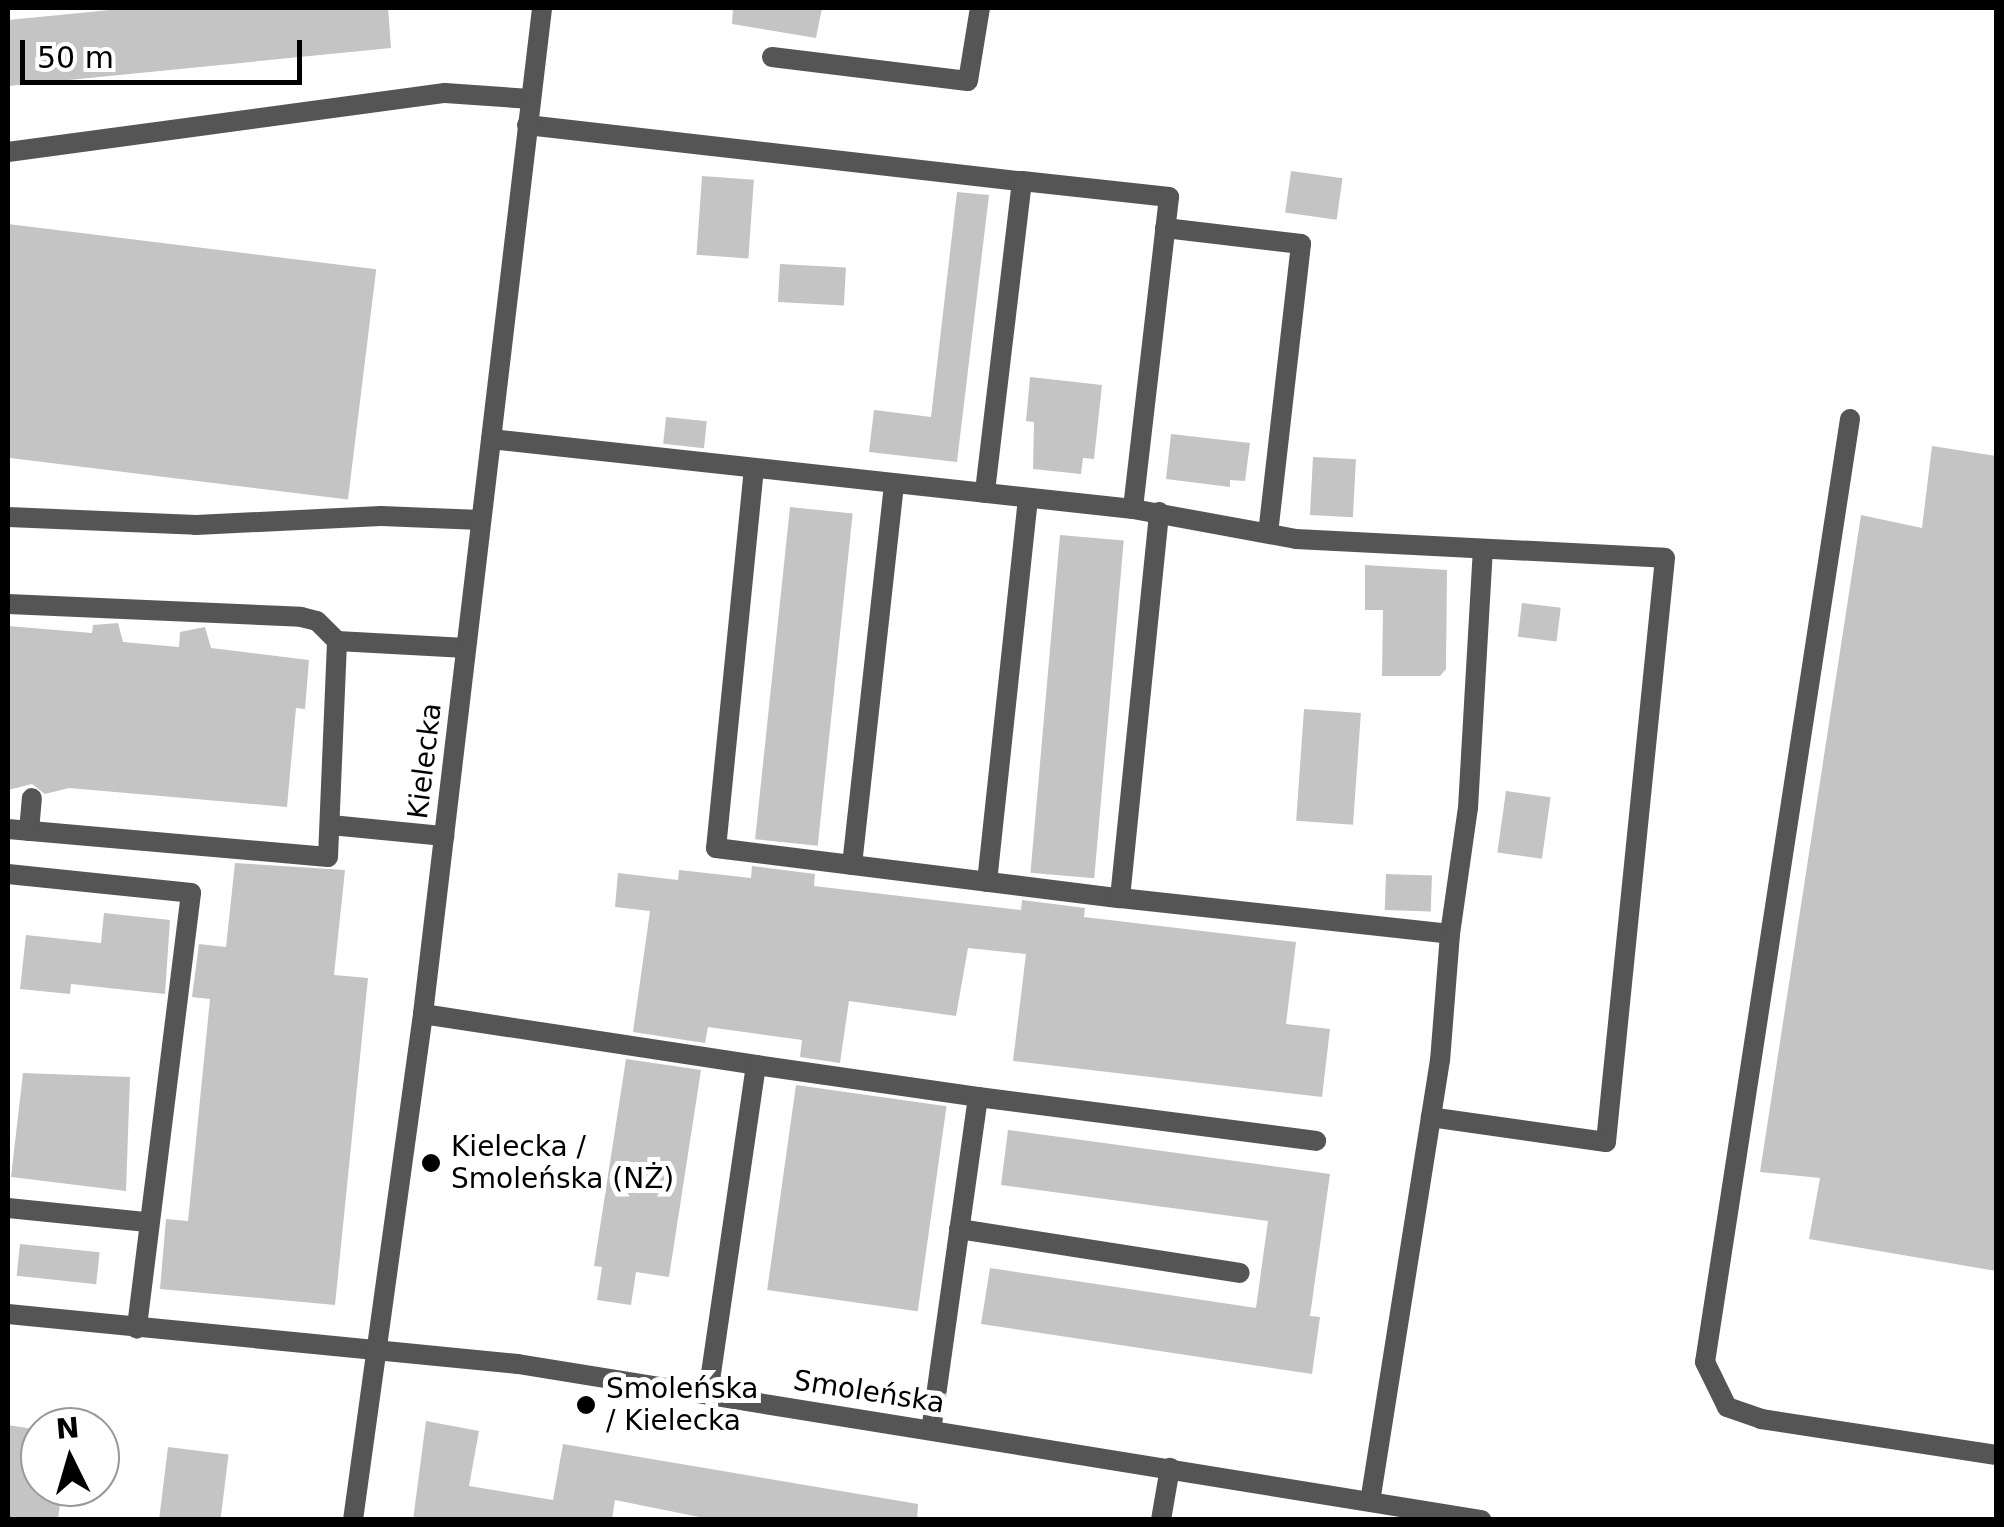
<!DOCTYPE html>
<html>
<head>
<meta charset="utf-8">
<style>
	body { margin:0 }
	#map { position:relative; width:2004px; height:1527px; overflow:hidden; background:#fff; font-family:"DejaVu Sans",sans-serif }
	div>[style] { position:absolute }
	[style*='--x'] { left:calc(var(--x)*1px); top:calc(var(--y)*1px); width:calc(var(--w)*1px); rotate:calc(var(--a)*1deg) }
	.building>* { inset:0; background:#c4c4c4; transform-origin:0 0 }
	.service>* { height:20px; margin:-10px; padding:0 10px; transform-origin:10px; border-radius:10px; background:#555 }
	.minor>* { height:20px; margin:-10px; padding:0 10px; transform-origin:10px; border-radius:10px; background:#555 }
	.tertiary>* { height:20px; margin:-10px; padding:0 10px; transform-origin:10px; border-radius:10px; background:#555 }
	.dots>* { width:28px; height:28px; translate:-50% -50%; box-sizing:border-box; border:5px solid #fff; border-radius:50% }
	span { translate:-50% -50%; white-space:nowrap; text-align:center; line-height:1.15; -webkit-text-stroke:10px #fff; paint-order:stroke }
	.street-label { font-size:28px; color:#000 }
	.poi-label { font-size:28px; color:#000 }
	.left { translate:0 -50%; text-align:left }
	.frame { position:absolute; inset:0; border:10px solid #000; pointer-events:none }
	.north { position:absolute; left:20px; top:1407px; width:100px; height:100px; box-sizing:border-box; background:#fff; border:2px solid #999; border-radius:50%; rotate:355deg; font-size:28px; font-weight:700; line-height:40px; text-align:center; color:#000 }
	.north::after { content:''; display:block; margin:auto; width:35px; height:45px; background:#000; clip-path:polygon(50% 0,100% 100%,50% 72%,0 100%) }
	.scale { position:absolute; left:20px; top:40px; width:282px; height:45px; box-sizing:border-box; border:5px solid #000; border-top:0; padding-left:12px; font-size:30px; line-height:35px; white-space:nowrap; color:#000; -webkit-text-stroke:8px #fff; paint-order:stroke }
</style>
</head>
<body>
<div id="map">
	<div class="building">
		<div style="clip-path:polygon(131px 8px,388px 8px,391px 48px,8px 86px,8px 20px)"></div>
		<div style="clip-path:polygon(733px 8px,822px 8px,816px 38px,732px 24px)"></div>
		<div style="left:1291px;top:171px;width:52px;height:42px;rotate:8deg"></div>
		<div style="left:702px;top:176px;width:52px;height:79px;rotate:4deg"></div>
		<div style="clip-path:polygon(957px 192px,989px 195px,957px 462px,869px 452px,874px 410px,931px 417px)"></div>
		<div style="left:8px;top:224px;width:371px;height:232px;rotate:7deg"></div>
		<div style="left:780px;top:264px;width:66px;height:38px;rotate:3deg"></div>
		<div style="clip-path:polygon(1030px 377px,1102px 385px,1094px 459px,1083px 458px,1081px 474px,1033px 469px,1034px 422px,1026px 421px)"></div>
		<div style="left:666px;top:417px;width:41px;height:27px;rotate:6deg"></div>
		<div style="clip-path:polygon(1171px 434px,1250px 443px,1245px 481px,1230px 480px,1230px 487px,1166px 479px)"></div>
		<div style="clip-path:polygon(1932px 446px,1996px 456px,1996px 1271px,1809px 1239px,1820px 1178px,1760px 1172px,1861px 515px,1922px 528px)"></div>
		<div style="left:1313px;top:457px;width:43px;height:58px;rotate:3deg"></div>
		<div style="left:790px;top:507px;width:63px;height:334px;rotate:6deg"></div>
		<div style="left:1060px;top:535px;width:64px;height:339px;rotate:5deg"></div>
		<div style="clip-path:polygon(1365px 565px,1447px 570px,1446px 669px,1440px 676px,1382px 676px,1383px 610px,1365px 610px)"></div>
		<div style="left:1522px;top:603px;width:39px;height:34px;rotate:7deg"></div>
		<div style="clip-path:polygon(118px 623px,123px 642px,179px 647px,180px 632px,205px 627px,211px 648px,309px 660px,305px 709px,296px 708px,287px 807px,69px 788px,45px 794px,32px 784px,8px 790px,8px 626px,92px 633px,93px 625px)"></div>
		<div style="left:1304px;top:709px;width:57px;height:112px;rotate:4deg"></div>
		<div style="left:1506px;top:791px;width:45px;height:62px;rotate:8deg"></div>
		<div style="clip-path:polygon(235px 863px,345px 870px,334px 975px,368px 978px,335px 1305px,160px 1289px,166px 1219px,188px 1221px,210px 999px,192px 997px,199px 944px,226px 947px)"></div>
		<div style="clip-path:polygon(752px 866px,815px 874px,814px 886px,1021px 910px,1022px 900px,1085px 908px,1084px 917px,1296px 942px,1286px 1024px,1330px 1029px,1322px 1097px,1013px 1061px,1026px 954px,968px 948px,956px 1016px,849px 1001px,840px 1063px,800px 1057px,802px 1040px,708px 1027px,705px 1043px,633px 1032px,650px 911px,615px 907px,618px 873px,678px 880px,679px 870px,751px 878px)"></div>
		<div style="left:1386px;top:874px;width:46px;height:36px;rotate:2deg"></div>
		<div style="clip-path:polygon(104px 913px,170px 920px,165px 994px,71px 984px,70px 994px,20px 989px,26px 935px,101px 943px)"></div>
		<div style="clip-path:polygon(626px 1059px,701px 1070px,669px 1277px,636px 1272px,631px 1305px,597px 1300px,602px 1267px,594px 1266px)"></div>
		<div style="clip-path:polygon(23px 1073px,130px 1077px,126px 1191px,11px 1177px)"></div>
		<div style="left:796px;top:1085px;width:152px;height:207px;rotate:8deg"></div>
		<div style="clip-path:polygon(1008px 1130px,1330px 1174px,1310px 1316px,1320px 1317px,1312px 1374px,981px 1324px,990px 1268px,1256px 1308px,1268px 1221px,1001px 1185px)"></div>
		<div style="left:20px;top:1244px;width:80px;height:32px;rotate:6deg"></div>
		<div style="clip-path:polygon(426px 1421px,479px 1431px,469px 1486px,553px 1500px,563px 1444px,918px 1504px,917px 1520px,714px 1520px,615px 1500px,612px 1520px,413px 1520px)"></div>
		<div style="clip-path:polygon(8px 1425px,40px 1430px,40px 1487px,62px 1487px,58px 1520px,8px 1520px)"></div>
		<div style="left:168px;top:1447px;width:61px;height:74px;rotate:7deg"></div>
	</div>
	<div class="service">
		<div style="--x:772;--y:57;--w:197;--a:7"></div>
		<div style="--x:968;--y:81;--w:74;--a:-80.7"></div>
		<div style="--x:527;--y:125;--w:498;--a:6.5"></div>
		<div style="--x:1022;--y:181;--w:314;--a:96.8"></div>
		<div style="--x:8;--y:152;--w:441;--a:-7.7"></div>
		<div style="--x:445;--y:93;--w:86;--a:4"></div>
		<div style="--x:1022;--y:181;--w:148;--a:6.2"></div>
		<div style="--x:1169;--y:197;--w:314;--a:96.6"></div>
		<div style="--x:1165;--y:228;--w:137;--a:6.7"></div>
		<div style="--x:1301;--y:244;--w:291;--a:96.5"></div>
		<div style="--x:1850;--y:419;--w:954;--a:98.74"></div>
		<div style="--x:1705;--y:1362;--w:50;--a:63.9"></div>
		<div style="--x:1727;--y:1407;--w:36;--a:19"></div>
		<div style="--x:1761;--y:1419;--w:238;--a:8.7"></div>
		<div style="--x:491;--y:439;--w:646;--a:6.22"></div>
		<div style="--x:1133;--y:509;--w:166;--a:10.4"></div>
		<div style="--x:1296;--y:539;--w:369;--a:2.9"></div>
		<div style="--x:1665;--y:558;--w:587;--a:95.77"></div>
		<div style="--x:1606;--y:1142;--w:177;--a:-171.9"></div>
		<div style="--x:754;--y:468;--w:382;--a:95.7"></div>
		<div style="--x:716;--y:848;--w:407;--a:7.1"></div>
		<div style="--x:1120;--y:898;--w:388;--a:-84.2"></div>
		<div style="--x:8;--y:517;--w:188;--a:2.4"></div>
		<div style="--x:196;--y:525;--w:185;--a:-2.8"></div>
		<div style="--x:381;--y:516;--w:100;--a:2.3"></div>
		<div style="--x:8;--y:604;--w:293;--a:2.5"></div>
		<div style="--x:301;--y:617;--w:16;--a:14"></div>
		<div style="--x:317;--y:621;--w:28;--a:45"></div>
		<div style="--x:337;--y:641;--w:129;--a:3.1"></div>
		<div style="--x:331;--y:825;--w:114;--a:5.6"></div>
		<div style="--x:8;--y:829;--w:321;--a:5"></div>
		<div style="--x:328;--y:857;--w:216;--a:-87.6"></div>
		<div style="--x:29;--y:831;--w:33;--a:-85"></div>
		<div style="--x:852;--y:865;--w:384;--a:-83.7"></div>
		<div style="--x:8;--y:874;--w:184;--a:5.9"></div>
		<div style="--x:191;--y:893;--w:439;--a:97.1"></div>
		<div style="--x:987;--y:882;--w:386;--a:-83.9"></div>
		<div style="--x:1120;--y:898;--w:332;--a:6.2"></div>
		<div style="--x:1450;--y:934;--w:126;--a:94.5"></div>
		<div style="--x:1440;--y:1060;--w:447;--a:99"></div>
		<div style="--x:1450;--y:934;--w:127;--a:-81.9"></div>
		<div style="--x:1468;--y:808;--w:258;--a:-86.7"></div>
		<div style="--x:423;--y:1014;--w:337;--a:8.7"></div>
		<div style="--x:756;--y:1065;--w:331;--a:98.3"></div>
		<div style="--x:756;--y:1065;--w:224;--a:8.2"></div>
		<div style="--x:978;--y:1097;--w:336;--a:98"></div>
		<div style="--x:978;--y:1097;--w:341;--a:7.4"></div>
		<div style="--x:8;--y:1208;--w:140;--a:5.8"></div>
		<div style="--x:959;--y:1229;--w:284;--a:8.9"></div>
	</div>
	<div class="minor">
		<div style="--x:8;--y:1314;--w:512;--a:5.6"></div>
		<div style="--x:518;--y:1364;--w:976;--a:9.2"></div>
		<div style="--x:1161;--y:1520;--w:53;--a:-80.2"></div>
	</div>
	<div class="tertiary">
		<div style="--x:353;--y:1520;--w:511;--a:-82.12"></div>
		<div style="--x:423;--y:1014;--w:1013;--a:-83.25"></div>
	</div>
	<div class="dots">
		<div style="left:431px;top:1163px;background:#000"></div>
		<div style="left:586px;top:1405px;background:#000"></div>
	</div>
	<div class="street-label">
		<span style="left:425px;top:761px;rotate:-83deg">Kielecka</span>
		<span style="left:869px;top:1392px;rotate:9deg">Smoleńska</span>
	</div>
	<div class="poi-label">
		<span class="left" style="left:451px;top:1163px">Kielecka /<br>Smoleńska (NŻ)</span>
		<span class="left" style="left:606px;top:1405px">Smoleńska<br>/ Kielecka</span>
	</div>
	<div class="frame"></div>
	<div class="north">N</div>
	<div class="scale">50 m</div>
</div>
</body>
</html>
